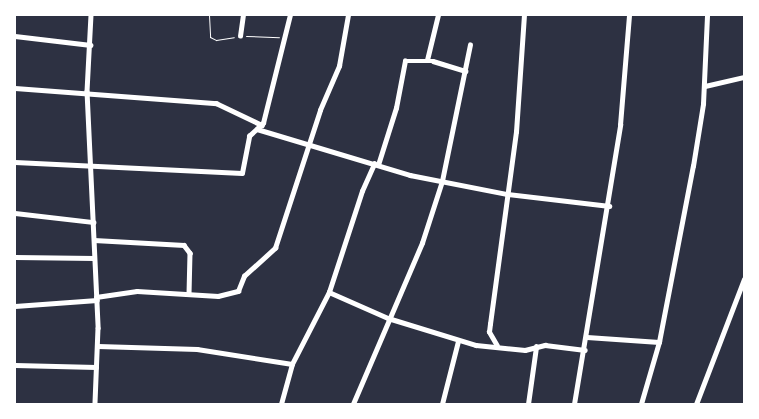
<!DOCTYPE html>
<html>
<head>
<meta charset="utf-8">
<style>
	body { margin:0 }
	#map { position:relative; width:759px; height:419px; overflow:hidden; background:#2d3142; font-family:"Sofia Sans Condensed",sans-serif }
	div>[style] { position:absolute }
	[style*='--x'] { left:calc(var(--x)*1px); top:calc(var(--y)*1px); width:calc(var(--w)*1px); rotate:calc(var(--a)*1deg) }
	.path>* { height:1px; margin:-0.5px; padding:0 0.5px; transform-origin:0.5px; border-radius:0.5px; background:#fff }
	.minor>* { height:4.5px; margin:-2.25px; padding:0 2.25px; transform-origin:2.25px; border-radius:2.25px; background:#fff }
	.tertiary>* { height:5px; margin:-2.5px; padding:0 2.5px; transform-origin:2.5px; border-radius:2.5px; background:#fff }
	span { translate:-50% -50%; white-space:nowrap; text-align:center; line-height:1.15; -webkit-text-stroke:4px #fff; paint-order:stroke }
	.frame { position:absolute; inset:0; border:16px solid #fff; pointer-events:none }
</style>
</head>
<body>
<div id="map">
	<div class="path">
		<div style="--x:209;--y:15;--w:22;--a:87"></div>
		<div style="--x:210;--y:37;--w:7;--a:27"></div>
		<div style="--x:216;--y:40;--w:18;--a:-9"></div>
		<div style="--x:246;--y:36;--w:33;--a:2"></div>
	</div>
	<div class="minor">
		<div style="--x:91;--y:15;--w:76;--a:93"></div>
		<div style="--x:87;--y:91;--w:237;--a:87.3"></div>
		<div style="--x:98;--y:328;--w:76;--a:92.3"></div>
		<div style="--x:15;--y:36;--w:76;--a:6.8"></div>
		<div style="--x:240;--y:36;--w:21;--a:-82"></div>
		<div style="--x:427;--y:60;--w:46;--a:-76.3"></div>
		<div style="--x:705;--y:86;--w:40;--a:-13"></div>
		<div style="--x:15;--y:88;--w:202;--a:4.3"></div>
		<div style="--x:216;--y:103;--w:51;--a:25.6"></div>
		<div style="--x:257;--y:129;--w:160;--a:16.7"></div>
		<div style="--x:410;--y:175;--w:99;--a:11.1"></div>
		<div style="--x:507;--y:194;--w:103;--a:6.7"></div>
		<div style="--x:15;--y:162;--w:227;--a:2.8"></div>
		<div style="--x:242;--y:173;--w:38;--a:-79"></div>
		<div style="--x:249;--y:136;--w:19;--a:-43"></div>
		<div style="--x:263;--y:123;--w:111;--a:-76"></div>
		<div style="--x:378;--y:165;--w:60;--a:-72.5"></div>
		<div style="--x:396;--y:108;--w:48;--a:-79.2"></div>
		<div style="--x:405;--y:61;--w:28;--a:0"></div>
		<div style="--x:433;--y:61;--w:34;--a:17"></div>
		<div style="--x:15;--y:213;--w:79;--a:6.6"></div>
		<div style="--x:94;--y:240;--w:90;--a:3.2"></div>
		<div style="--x:184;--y:245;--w:10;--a:53"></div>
		<div style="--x:190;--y:253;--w:41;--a:91.4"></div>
		<div style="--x:15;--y:257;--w:79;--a:0.7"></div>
		<div style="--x:329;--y:292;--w:64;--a:23.8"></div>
		<div style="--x:388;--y:318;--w:92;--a:17.1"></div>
		<div style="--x:476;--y:345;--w:49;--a:5.8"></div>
		<div style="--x:525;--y:350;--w:21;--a:-14"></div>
		<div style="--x:545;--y:345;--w:40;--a:7.1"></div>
		<div style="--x:96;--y:297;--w:41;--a:-8.3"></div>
		<div style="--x:137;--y:291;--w:81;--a:3.5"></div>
		<div style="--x:218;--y:296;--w:21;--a:-14"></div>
		<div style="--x:238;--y:291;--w:16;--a:-68"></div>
		<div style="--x:244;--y:276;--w:42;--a:-42.1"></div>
		<div style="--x:275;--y:248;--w:145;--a:-71.9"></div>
		<div style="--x:320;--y:110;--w:48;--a:-66.6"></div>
		<div style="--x:339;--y:66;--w:52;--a:-80"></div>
		<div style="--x:15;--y:306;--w:82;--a:-4.2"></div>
		<div style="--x:587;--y:337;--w:72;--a:4"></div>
		<div style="--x:98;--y:346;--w:99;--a:1.7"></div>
		<div style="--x:197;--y:349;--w:96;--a:9"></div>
		<div style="--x:497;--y:346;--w:16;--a:-120"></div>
		<div style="--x:489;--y:332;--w:8;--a:-83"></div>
		<div style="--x:490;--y:324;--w:194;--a:-82.3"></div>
		<div style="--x:516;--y:132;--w:117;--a:-86.1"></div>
		<div style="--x:15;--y:365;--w:81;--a:1.4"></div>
		<div style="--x:281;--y:404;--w:41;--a:-74.6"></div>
		<div style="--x:292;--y:364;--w:81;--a:-62.8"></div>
		<div style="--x:329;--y:292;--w:106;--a:-71.9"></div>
		<div style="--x:362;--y:191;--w:30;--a:-66"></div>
		<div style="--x:353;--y:404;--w:175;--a:-66.8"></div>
		<div style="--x:422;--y:243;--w:65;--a:-72.1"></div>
		<div style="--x:442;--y:181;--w:139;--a:-78.4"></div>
		<div style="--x:442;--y:404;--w:65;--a:-75.7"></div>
		<div style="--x:528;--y:404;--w:58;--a:-82"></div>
		<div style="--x:574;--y:404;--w:283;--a:-80.6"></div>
		<div style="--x:620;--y:125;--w:110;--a:-85.3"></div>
		<div style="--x:641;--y:404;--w:65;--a:-73.8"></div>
		<div style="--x:659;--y:342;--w:179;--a:-79.1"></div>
		<div style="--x:693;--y:166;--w:63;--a:-80.8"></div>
		<div style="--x:703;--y:104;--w:89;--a:-87.4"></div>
	</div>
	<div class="tertiary">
		<div style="--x:696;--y:404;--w:134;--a:-69"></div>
	</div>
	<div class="frame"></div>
</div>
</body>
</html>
